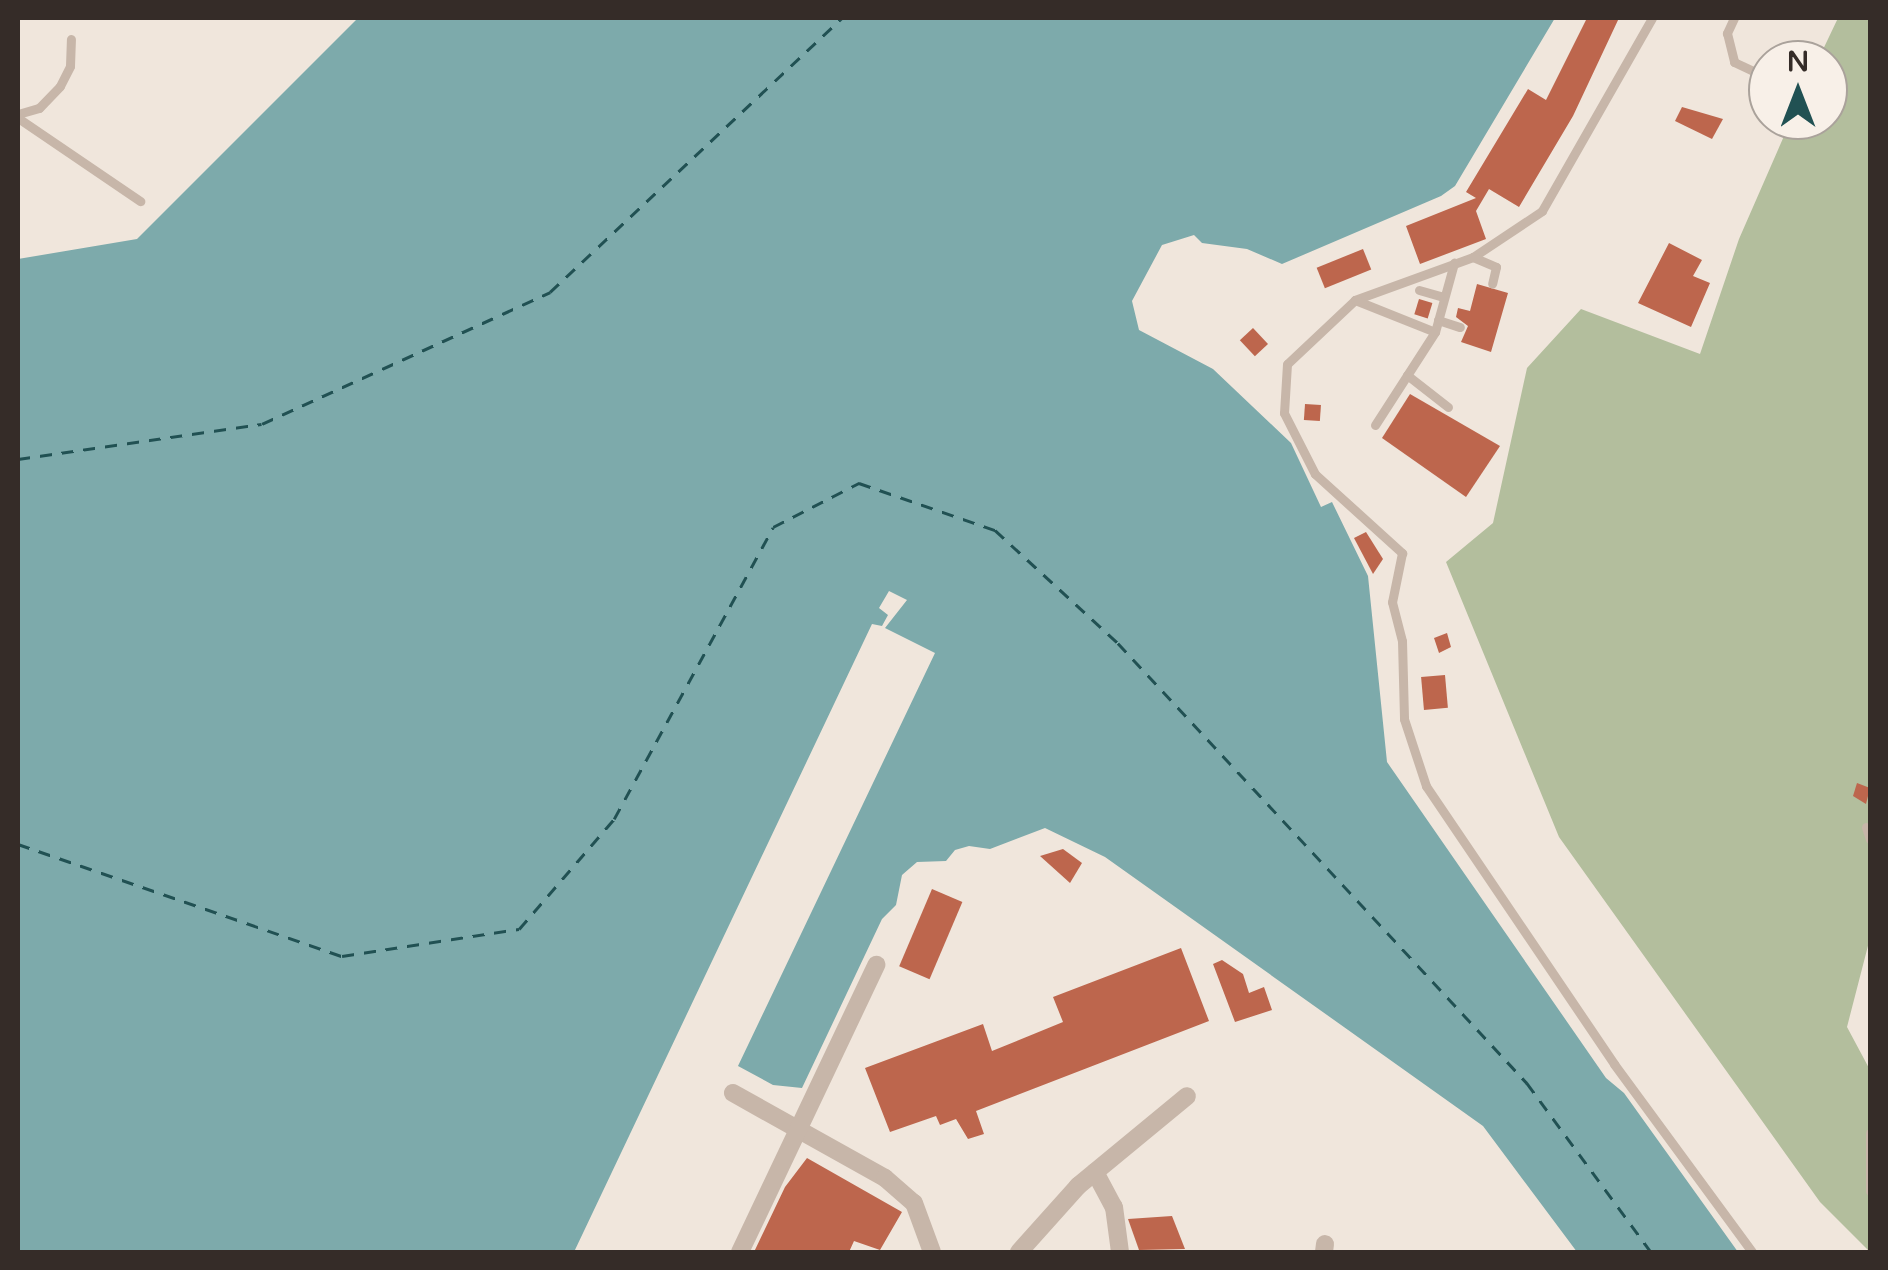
<!DOCTYPE html>
<html>
<head>
<meta charset="utf-8">
<style>
	body { margin:0 }
	#map { position:relative; width:1888px; height:1270px; overflow:hidden; background:#f0e6dc; font-family:"Varela Round",sans-serif }
	div>[style] { position:absolute }
	[style*='--x'] { left:calc(var(--x)*1px); top:calc(var(--y)*1px); width:calc(var(--w)*1px); rotate:calc(var(--a)*1deg) }
	.green>* { inset:0; background:#b3be9d }
	.water>* { inset:0; background:#7daaab }
	.ferry>* { height:2.5px; margin-top:-1.25px; transform-origin:0; background:repeating-linear-gradient(90deg,#215153 0 12px,transparent 0 22px) }
	.building>* { inset:0; background:#bd664d; transform-origin:0 0 }
	.service>* { height:9px; margin:-4.5px; padding:0 4.5px; transform-origin:4.5px; border-radius:4.5px; background:#c7b6a9 }
	.minor>* { height:18px; margin:-9px; padding:0 9px; transform-origin:9px; border-radius:9px; background:#c7b6a9 }
	span { translate:-50% -50%; white-space:nowrap; text-align:center; line-height:1.15; -webkit-text-stroke:10px #f8f0e8; paint-order:stroke }
	.frame { position:absolute; inset:0; border:20px solid #352c28; pointer-events:none }
	.north { position:absolute; left:1748px; top:40px; width:100px; height:100px; box-sizing:border-box; background:#f8f0e8; border:2px solid #aaa29b; border-radius:50%; rotate:0deg; font-size:28px; font-weight:700; line-height:40px; text-align:center; color:#352c28 }
	.north::after { content:''; display:block; margin:auto; width:35px; height:45px; background:#215153; clip-path:polygon(50% 0,100% 100%,50% 72%,0 100%) }
</style>
</head>
<body>
<div id="map">
	<div class="green">
		<div style="clip-path:polygon(1838px 18px,1870px 18px,1870px 938px,1847px 1027px,1870px 1070px,1870px 1252px,1820px 1202px,1559px 837px,1446px 562px,1493px 523px,1527px 368px,1581px 309px,1700px 354px,1739px 239px,1791px 120px,1828px 120px,1828px 60px,1818px 60px)"></div>
	</div>
	<div class="water">
		<div style="clip-path:polygon(358px 18px,1555px 18px,1455px 186px,1441px 196px,1282px 264px,1247px 249px,1202px 243px,1194px 235px,1162px 245px,1132px 301px,1139px 330px,1213px 369px,1291px 443px,1321px 507px,1332px 502px,1368px 576px,1387px 762px,1606px 1078px,1624px 1093px,1738px 1252px,1577px 1252px,1483px 1126px,1105px 857px,1045px 828px,990px 849px,969px 846px,955px 850px,946px 861px,917px 862px,902px 875px,896px 905px,882px 919px,802px 1088px,773px 1085px,738px 1066px,935px 653px,885px 628px,907px 600px,889px 591px,879px 608px,888px 615px,882px 626px,872px 624px,574px 1252px,18px 1252px,18px 259px,137px 239px)"></div>
	</div>
	<div class="ferry">
		<div style="--x:18;--y:459;--w:246;--a:-8.2"></div>
		<div style="--x:262;--y:424;--w:317;--a:-24.6"></div>
		<div style="--x:550;--y:292;--w:400;--a:-43.2"></div>
		<div style="--x:18;--y:844;--w:343;--a:19.1"></div>
		<div style="--x:342;--y:956;--w:179;--a:-8.7"></div>
		<div style="--x:519;--y:929;--w:145;--a:-49.2"></div>
		<div style="--x:614;--y:819;--w:332;--a:-61.4"></div>
		<div style="--x:773;--y:527;--w:97;--a:-27.1"></div>
		<div style="--x:859;--y:483;--w:144;--a:19.1"></div>
		<div style="--x:995;--y:530;--w:167;--a:42.6"></div>
		<div style="--x:1118;--y:643;--w:601;--a:47.09"></div>
		<div style="--x:1527;--y:1083;--w:210;--a:53.7"></div>
	</div>
	<div class="building">
		<div style="clip-path:polygon(1587px 18px,1619px 18px,1573px 116px,1519px 207px,1489px 189px,1476px 211px,1486px 239px,1420px 264px,1406px 226px,1476px 198px,1466px 192px,1528px 89px,1546px 100px)"></div>
		<div style="clip-path:polygon(1682px 107px,1723px 119px,1712px 139px,1675px 121px)"></div>
		<div style="clip-path:polygon(1669px 243px,1702px 260px,1693px 276px,1710px 283px,1691px 327px,1638px 303px)"></div>
		<div style="left:1363px;top:249px;width:22px;height:50px;rotate:68deg"></div>
		<div style="clip-path:polygon(1477px 284px,1508px 293px,1491px 352px,1461px 342px,1468px 326px,1456px 317px,1458px 308px,1470px 311px)"></div>
		<div style="left:1419px;top:299px;width:14px;height:16px;rotate:17deg"></div>
		<div style="left:1253px;top:328px;width:22px;height:18px;rotate:47deg"></div>
		<div style="clip-path:polygon(1410px 394px,1500px 446px,1466px 497px,1382px 438px)"></div>
		<div style="left:1305px;top:404px;width:16px;height:16px;rotate:4deg"></div>
		<div style="clip-path:polygon(1366px 532px,1383px 559px,1373px 574px,1354px 538px)"></div>
		<div style="clip-path:polygon(1447px 633px,1451px 647px,1439px 653px,1434px 638px)"></div>
		<div style="left:1445px;top:675px;width:33px;height:24px;rotate:85deg"></div>
		<div style="clip-path:polygon(1857px 783px,1870px 788px,1866px 804px,1853px 796px)"></div>
		<div style="clip-path:polygon(1063px 849px,1082px 863px,1070px 883px,1040px 856px)"></div>
		<div style="left:932px;top:889px;width:33px;height:84px;rotate:23deg"></div>
		<div style="clip-path:polygon(1181px 948px,1209px 1021px,976px 1111px,984px 1134px,968px 1139px,956px 1119px,940px 1125px,936px 1116px,890px 1132px,865px 1068px,983px 1024px,992px 1051px,1063px 1022px,1053px 997px)"></div>
		<div style="clip-path:polygon(1222px 960px,1243px 974px,1249px 993px,1264px 987px,1272px 1010px,1235px 1022px,1213px 964px)"></div>
		<div style="clip-path:polygon(807px 1158px,902px 1212px,880px 1250px,854px 1241px,849px 1252px,754px 1252px,785px 1187px)"></div>
		<div style="clip-path:polygon(1172px 1216px,1185px 1249px,1139px 1250px,1128px 1219px)"></div>
	</div>
	<div class="service">
		<div style="--x:1652;--y:18;--w:222;--a:119.7"></div>
		<div style="--x:1542;--y:211;--w:83;--a:146.3"></div>
		<div style="--x:1473;--y:257;--w:126;--a:160"></div>
		<div style="--x:1355;--y:300;--w:93;--a:136.7"></div>
		<div style="--x:1287;--y:364;--w:49;--a:93.5"></div>
		<div style="--x:1284;--y:413;--w:68;--a:63.1"></div>
		<div style="--x:1315;--y:474;--w:118;--a:42.2"></div>
		<div style="--x:1402;--y:553;--w:50;--a:101.5"></div>
		<div style="--x:1392;--y:602;--w:40;--a:75.6"></div>
		<div style="--x:1402;--y:641;--w:78;--a:88.5"></div>
		<div style="--x:1404;--y:719;--w:71;--a:71.8"></div>
		<div style="--x:1426;--y:786;--w:336;--a:55.9"></div>
		<div style="--x:1614;--y:1064;--w:233;--a:53.7"></div>
		<div style="--x:1734;--y:18;--w:17;--a:115"></div>
		<div style="--x:1727;--y:33;--w:30;--a:76"></div>
		<div style="--x:1734;--y:62;--w:38;--a:25"></div>
		<div style="--x:18;--y:114;--w:22;--a:-16"></div>
		<div style="--x:39;--y:108;--w:30;--a:-46"></div>
		<div style="--x:60;--y:86;--w:22;--a:-63"></div>
		<div style="--x:70;--y:66;--w:27;--a:-88"></div>
		<div style="--x:18;--y:118;--w:148;--a:34.2"></div>
		<div style="--x:1473;--y:257;--w:25;--a:23"></div>
		<div style="--x:1496;--y:267;--w:17;--a:103"></div>
		<div style="--x:1419;--y:290;--w:26;--a:16"></div>
		<div style="--x:1355;--y:300;--w:86;--a:21.8"></div>
		<div style="--x:1438;--y:320;--w:23;--a:18"></div>
		<div style="--x:1407;--y:375;--w:52;--a:38"></div>
		<div style="--x:1375;--y:425;--w:111;--a:-57.2"></div>
		<div style="--x:1435;--y:332;--w:72;--a:-74.6"></div>
		<div style="--x:1866;--y:827;--w:13;--a:72"></div>
		<div style="--x:1870;--y:1133;--w:58;--a:90"></div>
	</div>
	<div class="minor">
		<div style="--x:733;--y:1093;--w:174;--a:29.2"></div>
		<div style="--x:885;--y:1178;--w:38;--a:41"></div>
		<div style="--x:914;--y:1203;--w:52;--a:69.8"></div>
		<div style="--x:1095;--y:1172;--w:40;--a:62"></div>
		<div style="--x:1114;--y:1207;--w:45;--a:82.4"></div>
		<div style="--x:740;--y:1252;--w:318;--a:-64.6"></div>
		<div style="--x:1019;--y:1252;--w:89;--a:-48.2"></div>
		<div style="--x:1078;--y:1186;--w:141;--a:-39.5"></div>
		<div style="--x:1324;--y:1252;--w:8;--a:-83"></div>
	</div>
	<div class="frame"></div>
	<div class="north">N</div>
</div>
</body>
</html>
